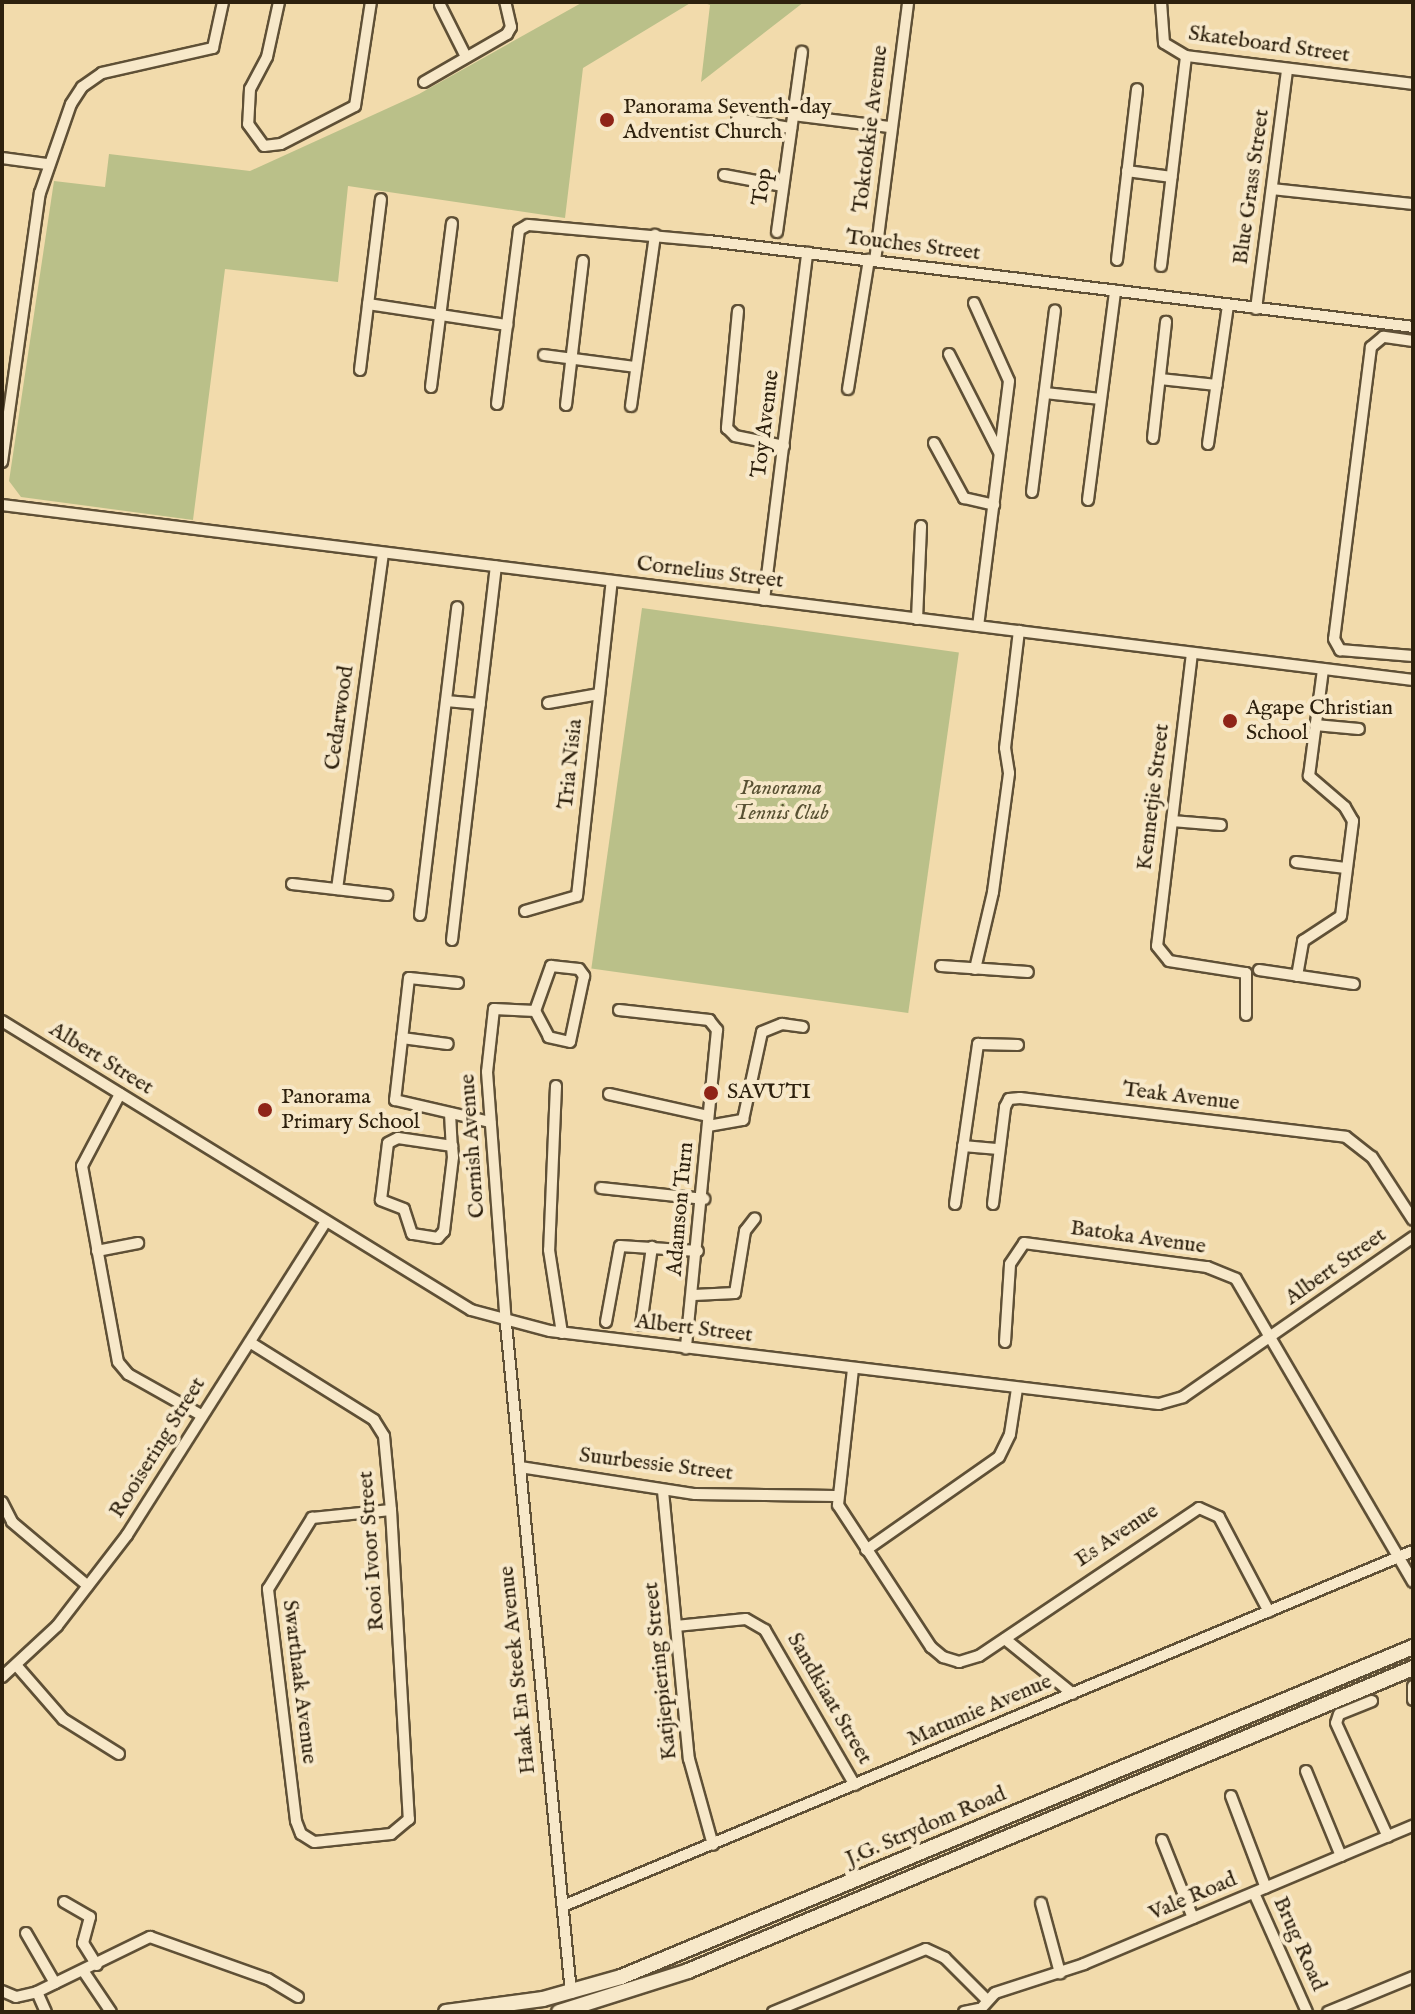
<!DOCTYPE html>
<html>
<head>
<meta charset="utf-8">
<style>
	body { margin:0 }
	#map { position:relative; width:1415px; height:2014px; overflow:hidden; background:#f2dbac; font-family:"IM FELL English",serif }
	div>[style] { position:absolute }
	[style*='--x'] { left:calc(var(--x)*1px); top:calc(var(--y)*1px); width:calc(var(--w)*1px); rotate:calc(var(--a)*1deg) }
	.green>* { inset:0; background:#bac089; transform-origin:0 0 }
	.roads { filter:drop-shadow(2px 0 #5f5036) drop-shadow(-2px 0 #5f5036) drop-shadow(0 2px #5f5036) drop-shadow(0 -2px #5f5036) }
	.street>* { height:10px; margin:-5px; padding:0 5px; transform-origin:5px; border-radius:5px; background:#f7e8c9 }
	.secondary>* { height:14px; margin:-7px; padding:0 7px; transform-origin:7px; border-radius:7px; background:#f7e8c9 }
	.dots>* { width:22px; height:22px; translate:-50% -50%; box-sizing:border-box; border:4px solid #f7e8c9; border-radius:50% }
	span { translate:-50% -50%; white-space:nowrap; text-align:center; line-height:1.15; -webkit-text-stroke:8px #f7e8c9; paint-order:stroke }
	.street-label { font-size:22px; color:#2e210e }
	.poi-label { font-size:22px; color:#2e210e }
	.left { translate:0 -50%; text-align:left }
	.park-label { font-size:22px; color:#585133; font-style:italic }
	.frame { position:absolute; inset:0; border:4px solid #2e210e; pointer-events:none }
</style>
</head>
<body>
<div id="map">
	<div class="green">
		<div style="clip-path:polygon(583px 2px,692px 2px,583px 68px,565px 218px,348px 186px,338px 282px,225px 269px,193px 520px,21px 497px,9px 481px,54px 181px,105px 187px,109px 154px,250px 171px,419px 94px)"></div>
		<div style="clip-path:polygon(702px 2px,804px 2px,701px 82px,710px 5px)"></div>
		<div style="left:642px;top:608px;width:320px;height:364px;rotate:8deg"></div>
	</div>
	<div class="roads">
		<div class="street">
			<div style="--x:279;--y:2;--w:56;--a:102.3"></div>
			<div style="--x:267;--y:57;--w:36;--a:118"></div>
			<div style="--x:250;--y:89;--w:35;--a:93"></div>
			<div style="--x:248;--y:124;--w:27;--a:54"></div>
			<div style="--x:264;--y:146;--w:17;--a:-7"></div>
			<div style="--x:281;--y:144;--w:83;--a:-27.2"></div>
			<div style="--x:355;--y:106;--w:105;--a:-81.3"></div>
			<div style="--x:1161;--y:2;--w:41;--a:85.8"></div>
			<div style="--x:1164;--y:43;--w:26;--a:31"></div>
			<div style="--x:1186;--y:56;--w:229;--a:7"></div>
			<div style="--x:440;--y:5;--w:58;--a:63.4"></div>
			<div style="--x:424;--y:82;--w:96;--a:-30"></div>
			<div style="--x:507;--y:34;--w:8;--a:-60"></div>
			<div style="--x:511;--y:27;--w:26;--a:-103"></div>
			<div style="--x:793;--y:115;--w:97;--a:7.1"></div>
			<div style="--x:737;--y:119;--w:55;--a:9.5"></div>
			<div style="--x:2;--y:158;--w:45;--a:7.6"></div>
			<div style="--x:1127;--y:171;--w:45;--a:7.6"></div>
			<div style="--x:724;--y:175;--w:60;--a:10.6"></div>
			<div style="--x:1272;--y:189;--w:142;--a:6.1"></div>
			<div style="--x:777;--y:232;--w:182;--a:-82.1"></div>
			<div style="--x:1117;--y:260;--w:172;--a:-83.3"></div>
			<div style="--x:875;--y:261;--w:261;--a:-82.7"></div>
			<div style="--x:1161;--y:266;--w:211;--a:-83.2"></div>
			<div style="--x:974;--y:303;--w:85;--a:65.8"></div>
			<div style="--x:1009;--y:381;--w:247;--a:97.2"></div>
			<div style="--x:368;--y:304;--w:141;--a:8.6"></div>
			<div style="--x:1256;--y:309;--w:242;--a:-82.6"></div>
			<div style="--x:738;--y:311;--w:118;--a:95.4"></div>
			<div style="--x:727;--y:428;--w:11;--a:45"></div>
			<div style="--x:735;--y:436;--w:50;--a:11.5"></div>
			<div style="--x:1413;--y:341;--w:30;--a:-172"></div>
			<div style="--x:1383;--y:337;--w:16;--a:140"></div>
			<div style="--x:1371;--y:347;--w:294;--a:97.2"></div>
			<div style="--x:1334;--y:639;--w:13;--a:61"></div>
			<div style="--x:1340;--y:650;--w:73;--a:4.7"></div>
			<div style="--x:949;--y:354;--w:110;--a:63"></div>
			<div style="--x:544;--y:355;--w:92;--a:7.5"></div>
			<div style="--x:360;--y:370;--w:172;--a:-83"></div>
			<div style="--x:1160;--y:379;--w:57;--a:6"></div>
			<div style="--x:431;--y:387;--w:165;--a:-82.7"></div>
			<div style="--x:848;--y:389;--w:131;--a:-80.8"></div>
			<div style="--x:1045;--y:393;--w:56;--a:6.1"></div>
			<div style="--x:497;--y:404;--w:175;--a:-82.8"></div>
			<div style="--x:519;--y:230;--w:10;--a:-29"></div>
			<div style="--x:528;--y:225;--w:182;--a:5.1"></div>
			<div style="--x:709;--y:241;--w:709;--a:6.96"></div>
			<div style="--x:566;--y:405;--w:145;--a:-83.3"></div>
			<div style="--x:631;--y:406;--w:173;--a:-82"></div>
			<div style="--x:1153;--y:438;--w:117;--a:-83.6"></div>
			<div style="--x:934;--y:443;--w:63;--a:61.4"></div>
			<div style="--x:964;--y:498;--w:31;--a:13"></div>
			<div style="--x:1208;--y:444;--w:140;--a:-81.8"></div>
			<div style="--x:2;--y:462;--w:272;--a:-82"></div>
			<div style="--x:40;--y:193;--w:94;--a:-70.8"></div>
			<div style="--x:71;--y:104;--w:20;--a:-57"></div>
			<div style="--x:82;--y:87;--w:24;--a:-35"></div>
			<div style="--x:102;--y:73;--w:114;--a:-12.7"></div>
			<div style="--x:213;--y:48;--w:47;--a:-77.7"></div>
			<div style="--x:1032;--y:492;--w:183;--a:-82.8"></div>
			<div style="--x:1088;--y:500;--w:211;--a:-82.6"></div>
			<div style="--x:2;--y:505;--w:1422;--a:7.07"></div>
			<div style="--x:764;--y:600;--w:350;--a:-82.9"></div>
			<div style="--x:917;--y:619;--w:93;--a:-87.5"></div>
			<div style="--x:1192;--y:653;--w:295;--a:96.8"></div>
			<div style="--x:1157;--y:946;--w:19;--a:51"></div>
			<div style="--x:1169;--y:961;--w:78;--a:8.9"></div>
			<div style="--x:1246;--y:973;--w:42;--a:90"></div>
			<div style="--x:446;--y:701;--w:34;--a:5"></div>
			<div style="--x:548;--y:703;--w:52;--a:-10"></div>
			<div style="--x:1315;--y:725;--w:44;--a:5.2"></div>
			<div style="--x:1172;--y:821;--w:49;--a:4.7"></div>
			<div style="--x:1296;--y:862;--w:50;--a:6.8"></div>
			<div style="--x:292;--y:884;--w:96;--a:6.6"></div>
			<div style="--x:337;--y:889;--w:339;--a:-82.2"></div>
			<div style="--x:525;--y:911;--w:54;--a:-16.1"></div>
			<div style="--x:577;--y:896;--w:317;--a:-83.7"></div>
			<div style="--x:420;--y:915;--w:310;--a:-83.1"></div>
			<div style="--x:452;--y:940;--w:376;--a:-83.3"></div>
			<div style="--x:551;--y:966;--w:28;--a:6"></div>
			<div style="--x:579;--y:969;--w:9;--a:54"></div>
			<div style="--x:584;--y:976;--w:67;--a:102"></div>
			<div style="--x:570;--y:1042;--w:22;--a:-167"></div>
			<div style="--x:549;--y:1037;--w:30;--a:-118"></div>
			<div style="--x:535;--y:1011;--w:48;--a:-70.4"></div>
			<div style="--x:941;--y:966;--w:87;--a:3.9"></div>
			<div style="--x:975;--y:969;--w:79;--a:-76.8"></div>
			<div style="--x:993;--y:892;--w:120;--a:-82.3"></div>
			<div style="--x:1009;--y:773;--w:25;--a:-99"></div>
			<div style="--x:1005;--y:748;--w:118;--a:-83.2"></div>
			<div style="--x:1259;--y:970;--w:96;--a:8.4"></div>
			<div style="--x:1297;--y:976;--w:36;--a:-80"></div>
			<div style="--x:1303;--y:941;--w:45;--a:-33.3"></div>
			<div style="--x:1341;--y:916;--w:96;--a:-82.8"></div>
			<div style="--x:1353;--y:821;--w:16;--a:-120"></div>
			<div style="--x:1345;--y:807;--w:48;--a:-139.3"></div>
			<div style="--x:1309;--y:776;--w:108;--a:-82.5"></div>
			<div style="--x:458;--y:983;--w:49;--a:-174.2"></div>
			<div style="--x:409;--y:978;--w:123;--a:96.5"></div>
			<div style="--x:395;--y:1100;--w:98;--a:13"></div>
			<div style="--x:619;--y:1010;--w:91;--a:6.3"></div>
			<div style="--x:709;--y:1020;--w:13;--a:51"></div>
			<div style="--x:717;--y:1030;--w:320;--a:95.6"></div>
			<div style="--x:535;--y:1011;--w:41;--a:-177.2"></div>
			<div style="--x:494;--y:1009;--w:63;--a:96.3"></div>
			<div style="--x:487;--y:1072;--w:253;--a:85.7"></div>
			<div style="--x:506;--y:1324;--w:672;--a:84.45"></div>
			<div style="--x:2;--y:1021;--w:551;--a:31.64"></div>
			<div style="--x:471;--y:1310;--w:82;--a:14.9"></div>
			<div style="--x:550;--y:1331;--w:613;--a:6.84"></div>
			<div style="--x:1159;--y:1404;--w:25;--a:-16"></div>
			<div style="--x:1183;--y:1397;--w:280;--a:-34.8"></div>
			<div style="--x:402;--y:1038;--w:46;--a:7.4"></div>
			<div style="--x:556;--y:1086;--w:164;--a:92.4"></div>
			<div style="--x:549;--y:1250;--w:84;--a:81.1"></div>
			<div style="--x:120;--y:1094;--w:81;--a:117.8"></div>
			<div style="--x:82;--y:1166;--w:199;--a:79.6"></div>
			<div style="--x:118;--y:1362;--w:16;--a:50"></div>
			<div style="--x:128;--y:1374;--w:84;--a:29.3"></div>
			<div style="--x:609;--y:1094;--w:101;--a:12.5"></div>
			<div style="--x:450;--y:1113;--w:33;--a:87"></div>
			<div style="--x:452;--y:1146;--w:11;--a:85"></div>
			<div style="--x:453;--y:1157;--w:75;--a:96.9"></div>
			<div style="--x:444;--y:1231;--w:9;--a:131"></div>
			<div style="--x:438;--y:1238;--w:26;--a:-171"></div>
			<div style="--x:412;--y:1234;--w:26;--a:-108"></div>
			<div style="--x:404;--y:1209;--w:25;--a:-159"></div>
			<div style="--x:381;--y:1200;--w:57;--a:-83"></div>
			<div style="--x:388;--y:1143;--w:11;--a:-27"></div>
			<div style="--x:398;--y:1138;--w:55;--a:8.4"></div>
			<div style="--x:708;--y:1126;--w:36;--a:-10"></div>
			<div style="--x:743;--y:1120;--w:90;--a:-77.8"></div>
			<div style="--x:762;--y:1032;--w:22;--a:-22"></div>
			<div style="--x:782;--y:1024;--w:21;--a:8"></div>
			<div style="--x:963;--y:1146;--w:36;--a:5"></div>
			<div style="--x:601;--y:1188;--w:104;--a:6.1"></div>
			<div style="--x:955;--y:1204;--w:162;--a:-81.8"></div>
			<div style="--x:978;--y:1044;--w:40;--a:1.4"></div>
			<div style="--x:993;--y:1204;--w:98;--a:-82.9"></div>
			<div style="--x:1005;--y:1107;--w:9;--a:-63"></div>
			<div style="--x:1009;--y:1099;--w:11;--a:-5"></div>
			<div style="--x:1020;--y:1098;--w:328;--a:6.8"></div>
			<div style="--x:1346;--y:1137;--w:33;--a:38"></div>
			<div style="--x:1372;--y:1157;--w:75;--a:56.9"></div>
			<div style="--x:97;--y:1251;--w:42;--a:-11"></div>
			<div style="--x:694;--y:1295;--w:41;--a:-2.8"></div>
			<div style="--x:735;--y:1293;--w:63;--a:-80.8"></div>
			<div style="--x:745;--y:1231;--w:16;--a:-52"></div>
			<div style="--x:606;--y:1322;--w:77;--a:-79.6"></div>
			<div style="--x:620;--y:1246;--w:78;--a:3.7"></div>
			<div style="--x:641;--y:1325;--w:79;--a:-82"></div>
			<div style="--x:1005;--y:1342;--w:78;--a:-86.3"></div>
			<div style="--x:1010;--y:1264;--w:25;--a:-56"></div>
			<div style="--x:1024;--y:1243;--w:185;--a:7.5"></div>
			<div style="--x:1207;--y:1267;--w:31;--a:22"></div>
			<div style="--x:1236;--y:1279;--w:351;--a:59.7"></div>
			<div style="--x:251;--y:1343;--w:145;--a:32"></div>
			<div style="--x:374;--y:1420;--w:19;--a:58"></div>
			<div style="--x:384;--y:1436;--w:74;--a:84.6"></div>
			<div style="--x:391;--y:1510;--w:310;--a:86.7"></div>
			<div style="--x:409;--y:1819;--w:23;--a:140"></div>
			<div style="--x:391;--y:1834;--w:77;--a:174.1"></div>
			<div style="--x:314;--y:1842;--w:15;--a:-148"></div>
			<div style="--x:301;--y:1834;--w:14;--a:-111"></div>
			<div style="--x:296;--y:1821;--w:234;--a:-96.9"></div>
			<div style="--x:268;--y:1589;--w:84;--a:-58.2"></div>
			<div style="--x:312;--y:1518;--w:79;--a:-5.8"></div>
			<div style="--x:853;--y:1369;--w:137;--a:96.3"></div>
			<div style="--x:838;--y:1505;--w:170;--a:56.8"></div>
			<div style="--x:931;--y:1647;--w:16;--a:40"></div>
			<div style="--x:943;--y:1657;--w:17;--a:17"></div>
			<div style="--x:959;--y:1662;--w:21;--a:-17"></div>
			<div style="--x:979;--y:1656;--w:265;--a:-33.9"></div>
			<div style="--x:1199;--y:1508;--w:22;--a:24"></div>
			<div style="--x:1219;--y:1517;--w:107;--a:62.2"></div>
			<div style="--x:520;--y:1467;--w:177;--a:8.8"></div>
			<div style="--x:695;--y:1494;--w:140;--a:0.8"></div>
			<div style="--x:663;--y:1491;--w:269;--a:84.5"></div>
			<div style="--x:689;--y:1759;--w:89;--a:74.4"></div>
			<div style="--x:2;--y:1502;--w:22;--a:63"></div>
			<div style="--x:12;--y:1522;--w:99;--a:40.1"></div>
			<div style="--x:866;--y:1550;--w:162;--a:-35"></div>
			<div style="--x:999;--y:1457;--w:25;--a:-64"></div>
			<div style="--x:1010;--y:1434;--w:46;--a:-81.2"></div>
			<div style="--x:676;--y:1626;--w:70;--a:-5.7"></div>
			<div style="--x:746;--y:1619;--w:22;--a:30"></div>
			<div style="--x:765;--y:1630;--w:179;--a:59.9"></div>
			<div style="--x:1005;--y:1639;--w:87;--a:39"></div>
			<div style="--x:16;--y:1665;--w:72;--a:49"></div>
			<div style="--x:63;--y:1719;--w:66;--a:32"></div>
			<div style="--x:2;--y:1677;--w:75;--a:-42.8"></div>
			<div style="--x:57;--y:1626;--w:115;--a:-52.4"></div>
			<div style="--x:127;--y:1535;--w:370;--a:-57.6"></div>
			<div style="--x:1413;--y:1686;--w:14;--a:90"></div>
			<div style="--x:1372;--y:1701;--w:35;--a:158"></div>
			<div style="--x:1339;--y:1714;--w:9;--a:108"></div>
			<div style="--x:1336;--y:1723;--w:125;--a:65.5"></div>
			<div style="--x:1306;--y:1771;--w:92;--a:67.6"></div>
			<div style="--x:1231;--y:1796;--w:98;--a:69.2"></div>
			<div style="--x:1162;--y:1840;--w:84;--a:68.3"></div>
			<div style="--x:1254;--y:1893;--w:130;--a:66"></div>
			<div style="--x:64;--y:1902;--w:30;--a:30"></div>
			<div style="--x:90;--y:1917;--w:27;--a:105"></div>
			<div style="--x:83;--y:1943;--w:26;--a:58"></div>
			<div style="--x:1041;--y:1903;--w:73;--a:74.8"></div>
			<div style="--x:563;--y:1906;--w:921;--a:-22.67"></div>
			<div style="--x:26;--y:1933;--w:58;--a:59.9"></div>
			<div style="--x:84;--y:1972;--w:48;--a:56"></div>
			<div style="--x:2;--y:1991;--w:15;--a:23"></div>
			<div style="--x:16;--y:1997;--w:22;--a:-13"></div>
			<div style="--x:37;--y:1992;--w:126;--a:-26"></div>
			<div style="--x:150;--y:1937;--w:125;--a:19.6"></div>
			<div style="--x:268;--y:1979;--w:35;--a:31"></div>
			<div style="--x:37;--y:1992;--w:22;--a:66"></div>
			<div style="--x:773;--y:2012;--w:165;--a:-22.4"></div>
			<div style="--x:926;--y:1949;--w:21;--a:25"></div>
			<div style="--x:945;--y:1958;--w:58;--a:45"></div>
			<div style="--x:964;--y:2012;--w:14;--a:-12"></div>
			<div style="--x:978;--y:2012;--w:25;--a:-48"></div>
			<div style="--x:995;--y:1993;--w:94;--a:-18"></div>
			<div style="--x:1084;--y:1964;--w:357;--a:-22.8"></div>
			<div style="--x:1328;--y:2012;--w:92;--a:-22.4"></div>
		</div>
		<div class="secondary">
			<div style="--x:446;--y:2012;--w:98;--a:-7.6"></div>
			<div style="--x:543;--y:1999;--w:81;--a:-15.8"></div>
			<div style="--x:621;--y:1977;--w:858;--a:-22.62"></div>
			<div style="--x:559;--y:2012;--w:135;--a:-17.6"></div>
			<div style="--x:688;--y:1971;--w:786;--a:-22.68"></div>
		</div>
	</div>
	<div class="dots">
		<div style="left:607px;top:120px;background:#8f2418"></div>
		<div style="left:1230px;top:721px;background:#8f2418"></div>
		<div style="left:711px;top:1093px;background:#8f2418"></div>
		<div style="left:265px;top:1110px;background:#8f2418"></div>
	</div>
	<div class="street-label">
		<span style="left:1269px;top:45px;rotate:8deg">Skateboard Street</span>
		<span style="left:871px;top:129px;rotate:-83deg">Toktokkie Avenue</span>
		<span style="left:763px;top:187px;rotate:-82deg">Top</span>
		<span style="left:1252px;top:187px;rotate:-82deg">Blue Grass Street</span>
		<span style="left:913px;top:246px;rotate:7deg">Touches Street</span>
		<span style="left:766px;top:424px;rotate:-83deg">Toy Avenue</span>
		<span style="left:710px;top:573px;rotate:7deg">Cornelius Street</span>
		<span style="left:340px;top:718px;rotate:-82deg">Cedarwood</span>
		<span style="left:571px;top:764px;rotate:-84deg">Tria Nisia</span>
		<span style="left:1154px;top:797px;rotate:-83deg">Kennetjie Street</span>
		<span style="left:101px;top:1059px;rotate:32deg">Albert Street</span>
		<span style="left:1181px;top:1097px;rotate:7deg">Teak Avenue</span>
		<span style="left:473px;top:1146px;rotate:-94deg">Cornish Avenue</span>
		<span style="left:681px;top:1209px;rotate:-85deg">Adamson Turn</span>
		<span style="left:1138px;top:1238px;rotate:8deg">Batoka Avenue</span>
		<span style="left:1336px;top:1267px;rotate:-35deg">Albert Street</span>
		<span style="left:694px;top:1329px;rotate:7deg">Albert Street</span>
		<span style="left:158px;top:1448px;rotate:-58deg">Rooisering Street</span>
		<span style="left:656px;top:1465px;rotate:7deg">Suurbessie Street</span>
		<span style="left:1117px;top:1536px;rotate:-34deg">Es Avenue</span>
		<span style="left:372px;top:1551px;rotate:-94deg">Rooi Ivoor Street</span>
		<span style="left:518px;top:1670px;rotate:-96deg">Haak En Steek Avenue</span>
		<span style="left:661px;top:1671px;rotate:-96deg">Katjiepiering Street</span>
		<span style="left:299px;top:1682px;rotate:83deg">Swarthaak Avenue</span>
		<span style="left:829px;top:1699px;rotate:60deg">Sandkiaat Street</span>
		<span style="left:980px;top:1711px;rotate:-23deg">Matumie Avenue</span>
		<span style="left:926px;top:1827px;rotate:-23deg">J.G. Strydom Road</span>
		<span style="left:1193px;top:1897px;rotate:-23deg">Vale Road</span>
		<span style="left:1299px;top:1944px;rotate:66deg">Brug Road</span>
	</div>
	<div class="poi-label">
		<span class="left" style="left:623px;top:120px">Panorama Seventh-day<br>Adventist Church</span>
		<span class="left" style="left:1246px;top:721px">Agape Christian<br>School</span>
		<span class="left" style="left:727px;top:1093px">SAVUTI</span>
		<span class="left" style="left:281px;top:1110px">Panorama<br>Primary School</span>
	</div>
	<div class="park-label">
		<span style="left:781px;top:801px">Panorama<br>Tennis Club</span>
	</div>
	<div class="frame"></div>
</div>
</body>
</html>
